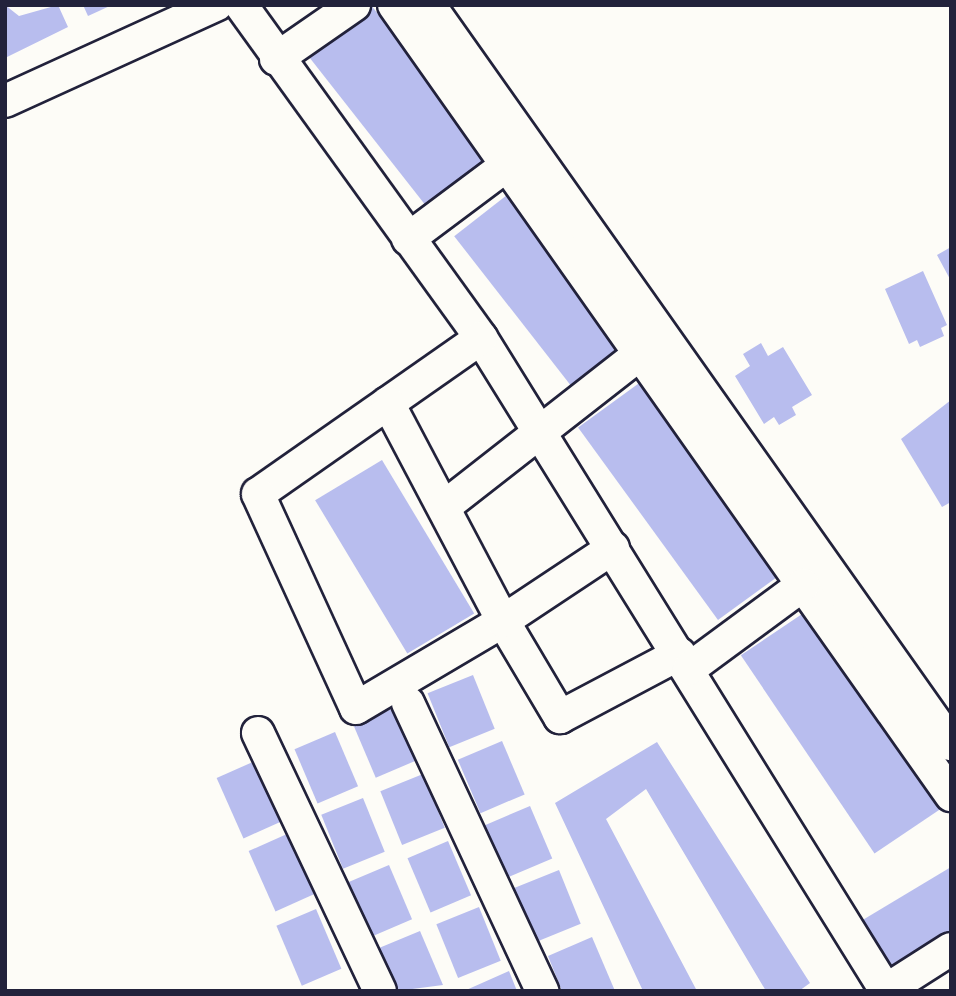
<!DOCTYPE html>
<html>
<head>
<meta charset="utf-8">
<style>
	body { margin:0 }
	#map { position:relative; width:956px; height:996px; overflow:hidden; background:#fdfcf7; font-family:Kalam,sans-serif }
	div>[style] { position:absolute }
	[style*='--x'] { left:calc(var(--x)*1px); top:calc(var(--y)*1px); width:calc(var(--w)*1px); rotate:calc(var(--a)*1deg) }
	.building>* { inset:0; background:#b8bdee; transform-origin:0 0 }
	.roads { filter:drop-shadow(2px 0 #22223b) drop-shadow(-2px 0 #22223b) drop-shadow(0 2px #22223b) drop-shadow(0 -2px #22223b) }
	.minor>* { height:32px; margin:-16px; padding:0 16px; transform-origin:16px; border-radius:16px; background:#fdfcf7 }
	span { translate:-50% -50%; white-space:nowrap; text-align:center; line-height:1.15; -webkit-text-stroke:6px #fdfcf7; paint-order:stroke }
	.frame { position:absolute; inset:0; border:7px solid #22223b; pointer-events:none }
</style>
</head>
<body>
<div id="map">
	<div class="building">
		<div style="clip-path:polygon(5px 5px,19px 16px,58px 5px,68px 27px,5px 58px)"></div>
		<div style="clip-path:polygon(83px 5px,112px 5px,88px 16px)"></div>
		<div style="clip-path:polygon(364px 5px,371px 5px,492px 161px,430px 211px,302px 48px)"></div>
		<div style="left:507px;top:195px;width:189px;height:67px;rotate:52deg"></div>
		<div style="clip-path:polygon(951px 247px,951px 281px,937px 255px)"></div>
		<div style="clip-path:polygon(923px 271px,947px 325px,941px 328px,944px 336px,920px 347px,917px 340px,909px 344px,885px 289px)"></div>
		<div style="clip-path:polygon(761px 343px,768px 356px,783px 347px,812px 395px,792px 407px,796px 415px,779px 425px,774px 417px,764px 424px,735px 376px,750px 366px,743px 354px)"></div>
		<div style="left:642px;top:381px;width:238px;height:79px;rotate:54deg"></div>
		<div style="clip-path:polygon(951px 400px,951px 502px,942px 507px,901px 439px)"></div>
		<div style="left:382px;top:460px;width:179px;height:78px;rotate:59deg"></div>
		<div style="left:808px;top:610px;width:239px;height:81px;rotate:56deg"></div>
		<div style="left:473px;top:675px;width:58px;height:49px;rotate:68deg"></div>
		<div style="left:394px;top:708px;width:57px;height:44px;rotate:67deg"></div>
		<div style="left:335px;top:732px;width:59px;height:44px;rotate:67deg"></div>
		<div style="left:502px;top:741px;width:58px;height:48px;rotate:67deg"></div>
		<div style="clip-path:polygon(657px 742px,810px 983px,799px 991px,766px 991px,646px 789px,606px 819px,697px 991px,643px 991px,555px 803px)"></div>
		<div style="left:255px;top:761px;width:66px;height:42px;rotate:66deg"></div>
		<div style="left:423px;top:774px;width:58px;height:46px;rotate:68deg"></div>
		<div style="left:363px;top:798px;width:58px;height:45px;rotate:68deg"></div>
		<div style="left:530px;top:806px;width:57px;height:49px;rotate:67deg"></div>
		<div style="left:287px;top:834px;width:66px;height:42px;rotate:66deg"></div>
		<div style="left:448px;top:841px;width:59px;height:44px;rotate:67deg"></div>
		<div style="left:389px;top:865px;width:59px;height:45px;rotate:67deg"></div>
		<div style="clip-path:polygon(951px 867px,951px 930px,882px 972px,851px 927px)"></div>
		<div style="left:559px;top:870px;width:58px;height:49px;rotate:68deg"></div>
		<div style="left:479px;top:907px;width:58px;height:46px;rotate:68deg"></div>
		<div style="left:316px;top:909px;width:65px;height:43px;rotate:67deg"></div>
		<div style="clip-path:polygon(420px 931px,443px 985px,397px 991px,379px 948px)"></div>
		<div style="clip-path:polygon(592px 937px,615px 991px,562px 991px,548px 956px)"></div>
		<div style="clip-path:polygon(509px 971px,517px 991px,464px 991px)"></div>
	</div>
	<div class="roads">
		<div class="minor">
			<div style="--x:241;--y:5;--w:410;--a:54.2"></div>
			<div style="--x:481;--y:338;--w:766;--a:58.18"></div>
			<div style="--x:394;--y:5;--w:967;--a:54.81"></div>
			<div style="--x:429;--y:5;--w:905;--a:54.76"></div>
			<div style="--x:276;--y:59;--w:95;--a:-34.7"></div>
			<div style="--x:5;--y:101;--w:232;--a:-24.5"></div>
			<div style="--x:408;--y:239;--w:124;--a:-36.8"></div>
			<div style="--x:481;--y:338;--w:272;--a:145"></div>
			<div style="--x:258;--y:494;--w:235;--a:65.4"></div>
			<div style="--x:356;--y:708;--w:171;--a:-30.6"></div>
			<div style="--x:503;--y:621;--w:112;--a:59.3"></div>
			<div style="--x:560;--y:717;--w:135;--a:-27.9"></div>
			<div style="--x:388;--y:403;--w:246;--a:62.2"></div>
			<div style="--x:503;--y:621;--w:132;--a:-33.6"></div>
			<div style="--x:444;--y:507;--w:249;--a:-38"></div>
			<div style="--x:689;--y:669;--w:142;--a:-36.4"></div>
			<div style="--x:408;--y:703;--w:318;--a:65"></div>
			<div style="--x:258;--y:733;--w:285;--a:64.7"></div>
			<div style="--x:885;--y:991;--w:78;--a:-32.5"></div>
		</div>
	</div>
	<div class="frame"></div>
</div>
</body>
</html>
